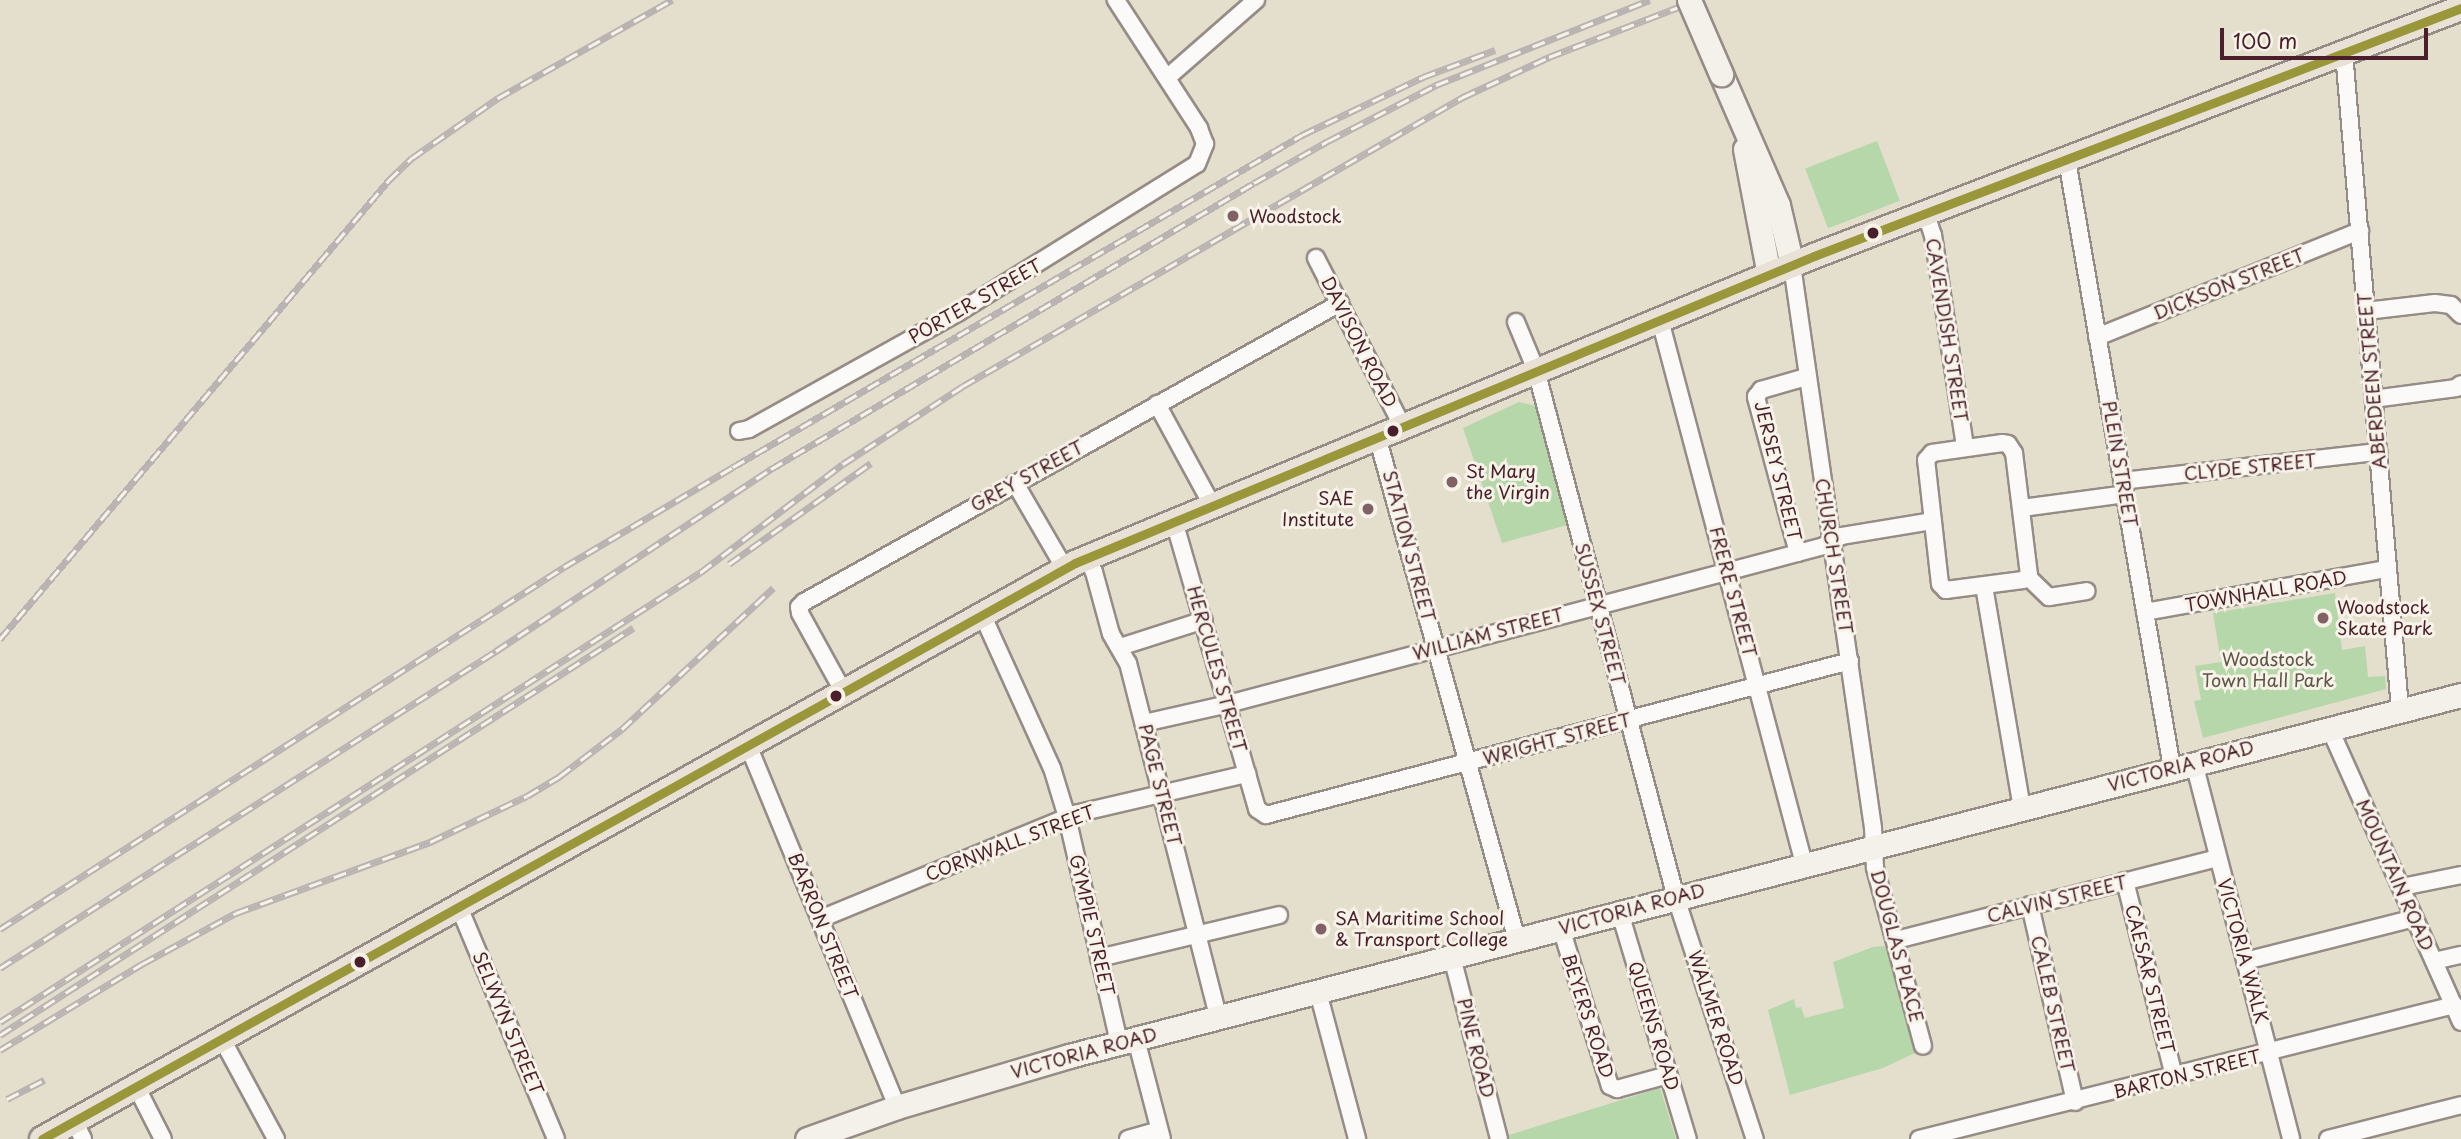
<!DOCTYPE html>
<html>
<head>
<meta charset="utf-8">
<style>
	body { margin:0 }
	#map { position:relative; width:2461px; height:1139px; overflow:hidden; background:#e4decd; font-family:"Playpen Sans",sans-serif }
	div>[style] { position:absolute }
	[style*='--x'] { left:calc(var(--x)*1px); top:calc(var(--y)*1px); width:calc(var(--w)*1px); rotate:calc(var(--a)*1deg) }
	.green>* { inset:0; background:#b5d7a9; transform-origin:0 0 }
	.roads { filter:drop-shadow(2px 0 #968c86) drop-shadow(-2px 0 #968c86) drop-shadow(0 2px #968c86) drop-shadow(0 -2px #968c86) }
	.minor>* { height:16px; margin:-8px; padding:0 8px; transform-origin:8px; border-radius:8px; background:#fbfaf8 }
	.secondary>* { height:23px; margin:-11.5px; padding:0 11.5px; transform-origin:11.5px; border-radius:11.5px; background:#f4f1ea }
	.primary>* { height:24px; margin:-12px; padding:0 12px; transform-origin:12px; border-radius:12px; background:#eae1d6 }
	.rail>* { height:7px; margin-top:-3.5px; transform-origin:0; background:repeating-linear-gradient(90deg,#f7f3e8 0 13px,#b9b3b2 0 26px); box-sizing:border-box; border-block:2px solid #b9b3b2 }
	.bridges { filter:drop-shadow(2px 0 #968c86) drop-shadow(-2px 0 #968c86) drop-shadow(0 2px #968c86) drop-shadow(0 -2px #968c86) }
	.secondary-bridge>* { height:23px; margin:-11.5px; padding:0 11.5px; transform-origin:11.5px; border-radius:11.5px; background:#f4f1ea }
	.bus-1>* { height:9px; margin:-4.5px; padding:0 4.5px; transform-origin:4.5px; border-radius:4.5px; background:#99973a }
	.dots>* { width:19px; height:19px; translate:-50% -50%; box-sizing:border-box; border:4px solid #f7f3e8; border-radius:50% }
	span { translate:-50% -50%; white-space:nowrap; text-align:center; line-height:1.15; -webkit-text-stroke:6px #f7f3e8; paint-order:stroke }
	.poi-label { font-size:18px; color:#4a1f2b }
	.left { translate:0 -50%; text-align:left }
	.right { translate:-100% -50%; text-align:right }
	.street-label { font-size:18px; color:#4a1f2b }
	.park-label { font-size:18px; color:#5e5548 }
	.scale { position:absolute; left:2220px; top:28px; width:208px; height:32px; box-sizing:border-box; border:4px solid #4a1f2b; border-top:0; padding-left:9px; font-size:21px; line-height:24px; white-space:nowrap; color:#4a1f2b; -webkit-text-stroke:5px #f7f3e8; paint-order:stroke }
</style>
</head>
<body>
<div id="map">
	<div class="green">
		<div style="left:1877px;top:141px;width:64px;height:77px;rotate:69deg"></div>
		<div style="clip-path:polygon(1519px 402px,1536px 406px,1567px 525px,1502px 543px,1463px 428px)"></div>
		<div style="clip-path:polygon(2335px 593px,2342px 650px,2365px 646px,2368px 677px,2385px 676px,2386px 689px,2203px 738px,2194px 701px,2201px 700px,2195px 666px,2221px 662px,2213px 613px)"></div>
		<div style="clip-path:polygon(1884px 946px,1893px 955px,1917px 1052px,1883px 1068px,1790px 1095px,1768px 1010px,1794px 999px,1796px 1008px,1801px 1007px,1805px 1018px,1844px 1008px,1833px 962px,1873px 947px)"></div>
		<div style="clip-path:polygon(1660px 1088px,1676px 1139px,1510px 1139px,1509px 1135px)"></div>
	</div>
	<div class="roads">
		<div class="minor">
			<div style="--x:2344;--y:53;--w:658;--a:85.12"></div>
			<div style="--x:1168;--y:77;--w:117;--a:-41.2"></div>
			<div style="--x:2067;--y:160;--w:617;--a:80.2"></div>
			<div style="--x:1926;--y:214;--w:22;--a:72"></div>
			<div style="--x:1933;--y:235;--w:214;--a:81.4"></div>
			<div style="--x:1316;--y:258;--w:188;--a:62.8"></div>
			<div style="--x:1792;--y:265;--w:569;--a:81.81"></div>
			<div style="--x:1873;--y:828;--w:40;--a:87.1"></div>
			<div style="--x:1875;--y:868;--w:184;--a:74.9"></div>
			<div style="--x:2366;--y:311;--w:69;--a:-6.6"></div>
			<div style="--x:2435;--y:303;--w:16;--a:7"></div>
			<div style="--x:2451;--y:305;--w:14;--a:45"></div>
			<div style="--x:1660;--y:320;--w:563;--a:75.17"></div>
			<div style="--x:1516;--y:322;--w:52;--a:67.4"></div>
			<div style="--x:1536;--y:370;--w:546;--a:75.15"></div>
			<div style="--x:1676;--y:898;--w:254;--a:71.9"></div>
			<div style="--x:2097;--y:337;--w:284;--a:-22"></div>
			<div style="--x:2373;--y:399;--w:84;--a:-7.5"></div>
			<div style="--x:2456;--y:388;--w:6;--a:-39"></div>
			<div style="--x:1157;--y:404;--w:115;--a:61.4"></div>
			<div style="--x:739;--y:431;--w:10;--a:-11"></div>
			<div style="--x:749;--y:429;--w:240;--a:-29.1"></div>
			<div style="--x:959;--y:312;--w:280;--a:-31.9"></div>
			<div style="--x:1197;--y:164;--w:22;--a:-68"></div>
			<div style="--x:1205;--y:144;--w:17;--a:-111"></div>
			<div style="--x:1199;--y:128;--w:153;--a:-123"></div>
			<div style="--x:1377;--y:436;--w:523;--a:74.48"></div>
			<div style="--x:2002;--y:443;--w:6;--a:9"></div>
			<div style="--x:2008;--y:444;--w:11;--a:56"></div>
			<div style="--x:2014;--y:453;--w:124;--a:83"></div>
			<div style="--x:2029;--y:576;--w:7;--a:146"></div>
			<div style="--x:2023;--y:580;--w:78;--a:172.6"></div>
			<div style="--x:1946;--y:590;--w:8;--a:-135"></div>
			<div style="--x:1940;--y:584;--w:125;--a:-96.4"></div>
			<div style="--x:1926;--y:460;--w:9;--a:-49"></div>
			<div style="--x:1932;--y:453;--w:71;--a:-8.1"></div>
			<div style="--x:2122;--y:481;--w:258;--a:-6.5"></div>
			<div style="--x:1015;--y:483;--w:99;--a:59.8"></div>
			<div style="--x:2022;--y:508;--w:104;--a:-7.7"></div>
			<div style="--x:1174;--y:521;--w:300;--a:73.9"></div>
			<div style="--x:1257;--y:809;--w:11;--a:34"></div>
			<div style="--x:1266;--y:815;--w:604;--a:-14.77"></div>
			<div style="--x:1798;--y:553;--w:162;--a:-105.1"></div>
			<div style="--x:1756;--y:397;--w:9;--a:-54"></div>
			<div style="--x:1761;--y:390;--w:47;--a:-16.1"></div>
			<div style="--x:1086;--y:558;--w:16;--a:60"></div>
			<div style="--x:1094;--y:572;--w:64;--a:74.7"></div>
			<div style="--x:1111;--y:634;--w:34;--a:60"></div>
			<div style="--x:1128;--y:663;--w:367;--a:75.7"></div>
			<div style="--x:2028;--y:577;--w:29;--a:44"></div>
			<div style="--x:2049;--y:597;--w:38;--a:-9"></div>
			<div style="--x:1984;--y:586;--w:225;--a:80.3"></div>
			<div style="--x:2145;--y:612;--w:246;--a:-10.1"></div>
			<div style="--x:982;--y:614;--w:169;--a:65.6"></div>
			<div style="--x:1052;--y:768;--w:51;--a:73"></div>
			<div style="--x:1067;--y:817;--w:232;--a:77"></div>
			<div style="--x:1120;--y:647;--w:88;--a:-17.8"></div>
			<div style="--x:843;--y:691;--w:89;--a:-118.9"></div>
			<div style="--x:800;--y:613;--w:6;--a:-99"></div>
			<div style="--x:799;--y:607;--w:7;--a:-45"></div>
			<div style="--x:804;--y:602;--w:614;--a:-29.15"></div>
			<div style="--x:1144;--y:723;--w:86;--a:-12.7"></div>
			<div style="--x:1228;--y:704;--w:617;--a:-14.85"></div>
			<div style="--x:1824;--y:546;--w:20;--a:-30"></div>
			<div style="--x:1841;--y:536;--w:93;--a:-9.3"></div>
			<div style="--x:2329;--y:727;--w:323;--a:65.9"></div>
			<div style="--x:748;--y:745;--w:391;--a:67.6"></div>
			<div style="--x:2194;--y:763;--w:388;--a:75.5"></div>
			<div style="--x:2125;--y:881;--w:201;--a:75.9"></div>
			<div style="--x:2402;--y:887;--w:60;--a:-11.5"></div>
			<div style="--x:2030;--y:905;--w:202;--a:77.1"></div>
			<div style="--x:459;--y:907;--w:251;--a:67.3"></div>
			<div style="--x:1620;--y:913;--w:236;--a:73.3"></div>
			<div style="--x:820;--y:919;--w:276;--a:-22.4"></div>
			<div style="--x:1075;--y:814;--w:177;--a:-13.1"></div>
			<div style="--x:1561;--y:928;--w:165;--a:72.8"></div>
			<div style="--x:1610;--y:1086;--w:8;--a:23"></div>
			<div style="--x:1617;--y:1089;--w:53;--a:-15.4"></div>
			<div style="--x:1896;--y:940;--w:332;--a:-14.3"></div>
			<div style="--x:1452;--y:957;--w:188;--a:75.5"></div>
			<div style="--x:1099;--y:958;--w:185;--a:-13.4"></div>
			<div style="--x:2245;--y:961;--w:175;--a:-14.2"></div>
			<div style="--x:2434;--y:961;--w:28;--a:-13"></div>
			<div style="--x:1318;--y:992;--w:152;--a:75.1"></div>
			<div style="--x:222;--y:1039;--w:114;--a:61.6"></div>
			<div style="--x:1136;--y:1039;--w:103;--a:75.4"></div>
			<div style="--x:136;--y:1086;--w:59;--a:63"></div>
			<div style="--x:74;--y:1121;--w:20;--a:63"></div>
			<div style="--x:1128;--y:1139;--w:32;--a:-16"></div>
			<div style="--x:1919;--y:1139;--w:552;--a:-14.06"></div>
			<div style="--x:2328;--y:1139;--w:137;--a:-14.3"></div>
		</div>
		<div class="secondary">
			<div style="--x:1721;--y:74;--w:143;--a:66.5"></div>
			<div style="--x:1778;--y:205;--w:62;--a:76.9"></div>
			<div style="--x:1745;--y:149;--w:128;--a:79.2"></div>
			<div style="--x:807;--y:1139;--w:96;--a:-19.6"></div>
			<div style="--x:897;--y:1107;--w:179;--a:-16.5"></div>
			<div style="--x:1069;--y:1056;--w:1438;--a:-14.54"></div>
		</div>
		<div class="primary">
			<div style="--x:42;--y:1139;--w:1183;--a:-29.14"></div>
			<div style="--x:1075;--y:563;--w:800;--a:-22.56"></div>
			<div style="--x:1814;--y:256;--w:693;--a:-20.97"></div>
		</div>
	</div>
	<div class="rail">
		<div style="--x:729;--y:564;--w:174;--a:-35.4"></div>
		<div style="--x:0;--y:639;--w:602;--a:-49.72"></div>
		<div style="--x:389;--y:180;--w:32;--a:-44"></div>
		<div style="--x:412;--y:158;--w:105;--a:-34.9"></div>
		<div style="--x:498;--y:98;--w:200;--a:-29.4"></div>
		<div style="--x:0;--y:929;--w:670;--a:-32.69"></div>
		<div style="--x:564;--y:567;--w:196;--a:-30.6"></div>
		<div style="--x:733;--y:467;--w:659;--a:-30.26"></div>
		<div style="--x:1302;--y:135;--w:134;--a:-25.6"></div>
		<div style="--x:1423;--y:77;--w:77;--a:-20.6"></div>
		<div style="--x:0;--y:968;--w:589;--a:-32.58"></div>
		<div style="--x:496;--y:651;--w:330;--a:-33.5"></div>
		<div style="--x:771;--y:469;--w:561;--a:-30.63"></div>
		<div style="--x:1254;--y:183;--w:85;--a:-29.6"></div>
		<div style="--x:1328;--y:141;--w:122;--a:-27.4"></div>
		<div style="--x:1436;--y:85;--w:230;--a:-21.7"></div>
		<div style="--x:0;--y:1022;--w:833;--a:-32.7"></div>
		<div style="--x:701;--y:572;--w:178;--a:-37.3"></div>
		<div style="--x:843;--y:464;--w:143;--a:-33"></div>
		<div style="--x:963;--y:386;--w:578;--a:-30.03"></div>
		<div style="--x:1463;--y:97;--w:95;--a:-24.9"></div>
		<div style="--x:1549;--y:57;--w:159;--a:-21.1"></div>
		<div style="--x:0;--y:1035;--w:753;--a:-32.74"></div>
		<div style="--x:0;--y:1050;--w:166;--a:-31.2"></div>
		<div style="--x:142;--y:964;--w:107;--a:-28.5"></div>
		<div style="--x:236;--y:913;--w:207;--a:-20.1"></div>
		<div style="--x:430;--y:842;--w:107;--a:-25.4"></div>
		<div style="--x:527;--y:796;--w:39;--a:-31"></div>
		<div style="--x:560;--y:776;--w:78;--a:-37.2"></div>
		<div style="--x:622;--y:729;--w:207;--a:-43"></div>
		<div style="--x:7;--y:1099;--w:42;--a:-27.2"></div>
	</div>
	<div class="bridges">
		<div class="secondary-bridge">
			<div style="--x:1689;--y:0;--w:81;--a:66.6"></div>
		</div>
	</div>
	<div class="bus-1">
		<div style="--x:42;--y:1139;--w:1183;--a:-29.14"></div>
		<div style="--x:1075;--y:563;--w:800;--a:-22.56"></div>
		<div style="--x:1814;--y:256;--w:693;--a:-20.97"></div>
	</div>
	<div class="dots">
		<div style="left:1233px;top:216px;background:#806264"></div>
		<div style="left:1873px;top:233px;background:#4a1f2b"></div>
		<div style="left:1393px;top:431px;background:#4a1f2b"></div>
		<div style="left:1452px;top:482px;background:#806264"></div>
		<div style="left:1368px;top:509px;background:#806264"></div>
		<div style="left:2323px;top:618px;background:#806264"></div>
		<div style="left:836px;top:696px;background:#4a1f2b"></div>
		<div style="left:1321px;top:929px;background:#806264"></div>
		<div style="left:360px;top:962px;background:#4a1f2b"></div>
	</div>
	<div class="poi-label">
		<span class="left" style="left:1249px;top:216px">Woodstock</span>
		<span class="left" style="left:1466px;top:482px">St Mary<br>the Virgin</span>
		<span class="right" style="left:1354px;top:509px">SAE<br>Institute</span>
		<span class="left" style="left:2337px;top:618px">Woodstock<br>Skate Park</span>
		<span class="left" style="left:1335px;top:929px">SA Maritime School<br>&amp; Transport College</span>
	</div>
	<div class="street-label">
		<span style="left:2229px;top:284px;rotate:-22deg">DICKSON STREET</span>
		<span style="left:975px;top:301px;rotate:-30deg">PORTER STREET</span>
		<span style="left:1947px;top:330px;rotate:81deg">CAVENDISH STREET</span>
		<span style="left:1359px;top:342px;rotate:63deg">DAVISON ROAD</span>
		<span style="left:2372px;top:381px;rotate:-95deg">ABERDEEN STREET</span>
		<span style="left:2120px;top:464px;rotate:80deg">PLEIN STREET</span>
		<span style="left:2250px;top:467px;rotate:-6deg">CLYDE STREET</span>
		<span style="left:1778px;top:471px;rotate:76deg">JERSEY STREET</span>
		<span style="left:1027px;top:476px;rotate:-29deg">GREY STREET</span>
		<span style="left:1409px;top:546px;rotate:75deg">STATION STREET</span>
		<span style="left:1834px;top:556px;rotate:81deg">CHURCH STREET</span>
		<span style="left:2266px;top:591px;rotate:-10deg">TOWNHALL ROAD</span>
		<span style="left:1733px;top:592px;rotate:75deg">FRERE STREET</span>
		<span style="left:1600px;top:614px;rotate:75deg">SUSSEX STREET</span>
		<span style="left:1488px;top:634px;rotate:-15deg">WILLIAM STREET</span>
		<span style="left:1217px;top:669px;rotate:74deg">HERCULES STREET</span>
		<span style="left:1557px;top:739px;rotate:-15deg">WRIGHT STREET</span>
		<span style="left:2181px;top:766px;rotate:-15deg">VICTORIA ROAD</span>
		<span style="left:1160px;top:785px;rotate:76deg">PAGE STREET</span>
		<span style="left:1010px;top:843px;rotate:-21deg">CORNWALL STREET</span>
		<span style="left:2395px;top:875px;rotate:66deg">MOUNTAIN ROAD</span>
		<span style="left:2057px;top:899px;rotate:-14deg">CALVIN STREET</span>
		<span style="left:1632px;top:909px;rotate:-15deg">VICTORIA ROAD</span>
		<span style="left:1092px;top:925px;rotate:77deg">GYMPIE STREET</span>
		<span style="left:823px;top:926px;rotate:68deg">BARRON STREET</span>
		<span style="left:1897px;top:946px;rotate:75deg">DOUGLAS PLACE</span>
		<span style="left:2243px;top:951px;rotate:75deg">VICTORIA WALK</span>
		<span style="left:2150px;top:979px;rotate:76deg">CAESAR STREET</span>
		<span style="left:2053px;top:1004px;rotate:77deg">CALEB STREET</span>
		<span style="left:1588px;top:1016px;rotate:72deg">BEYERS ROAD</span>
		<span style="left:1716px;top:1018px;rotate:72deg">WALMER ROAD</span>
		<span style="left:508px;top:1023px;rotate:67deg">SELWYN STREET</span>
		<span style="left:1654px;top:1026px;rotate:73deg">QUEENS ROAD</span>
		<span style="left:1476px;top:1048px;rotate:76deg">PINE ROAD</span>
		<span style="left:1084px;top:1053px;rotate:-15deg">VICTORIA ROAD</span>
		<span style="left:2187px;top:1074px;rotate:-14deg">BARTON STREET</span>
	</div>
	<div class="park-label">
		<span style="left:2268px;top:670px">Woodstock<br>Town Hall Park</span>
	</div>
	<div class="scale">100 m</div>
</div>
</body>
</html>
